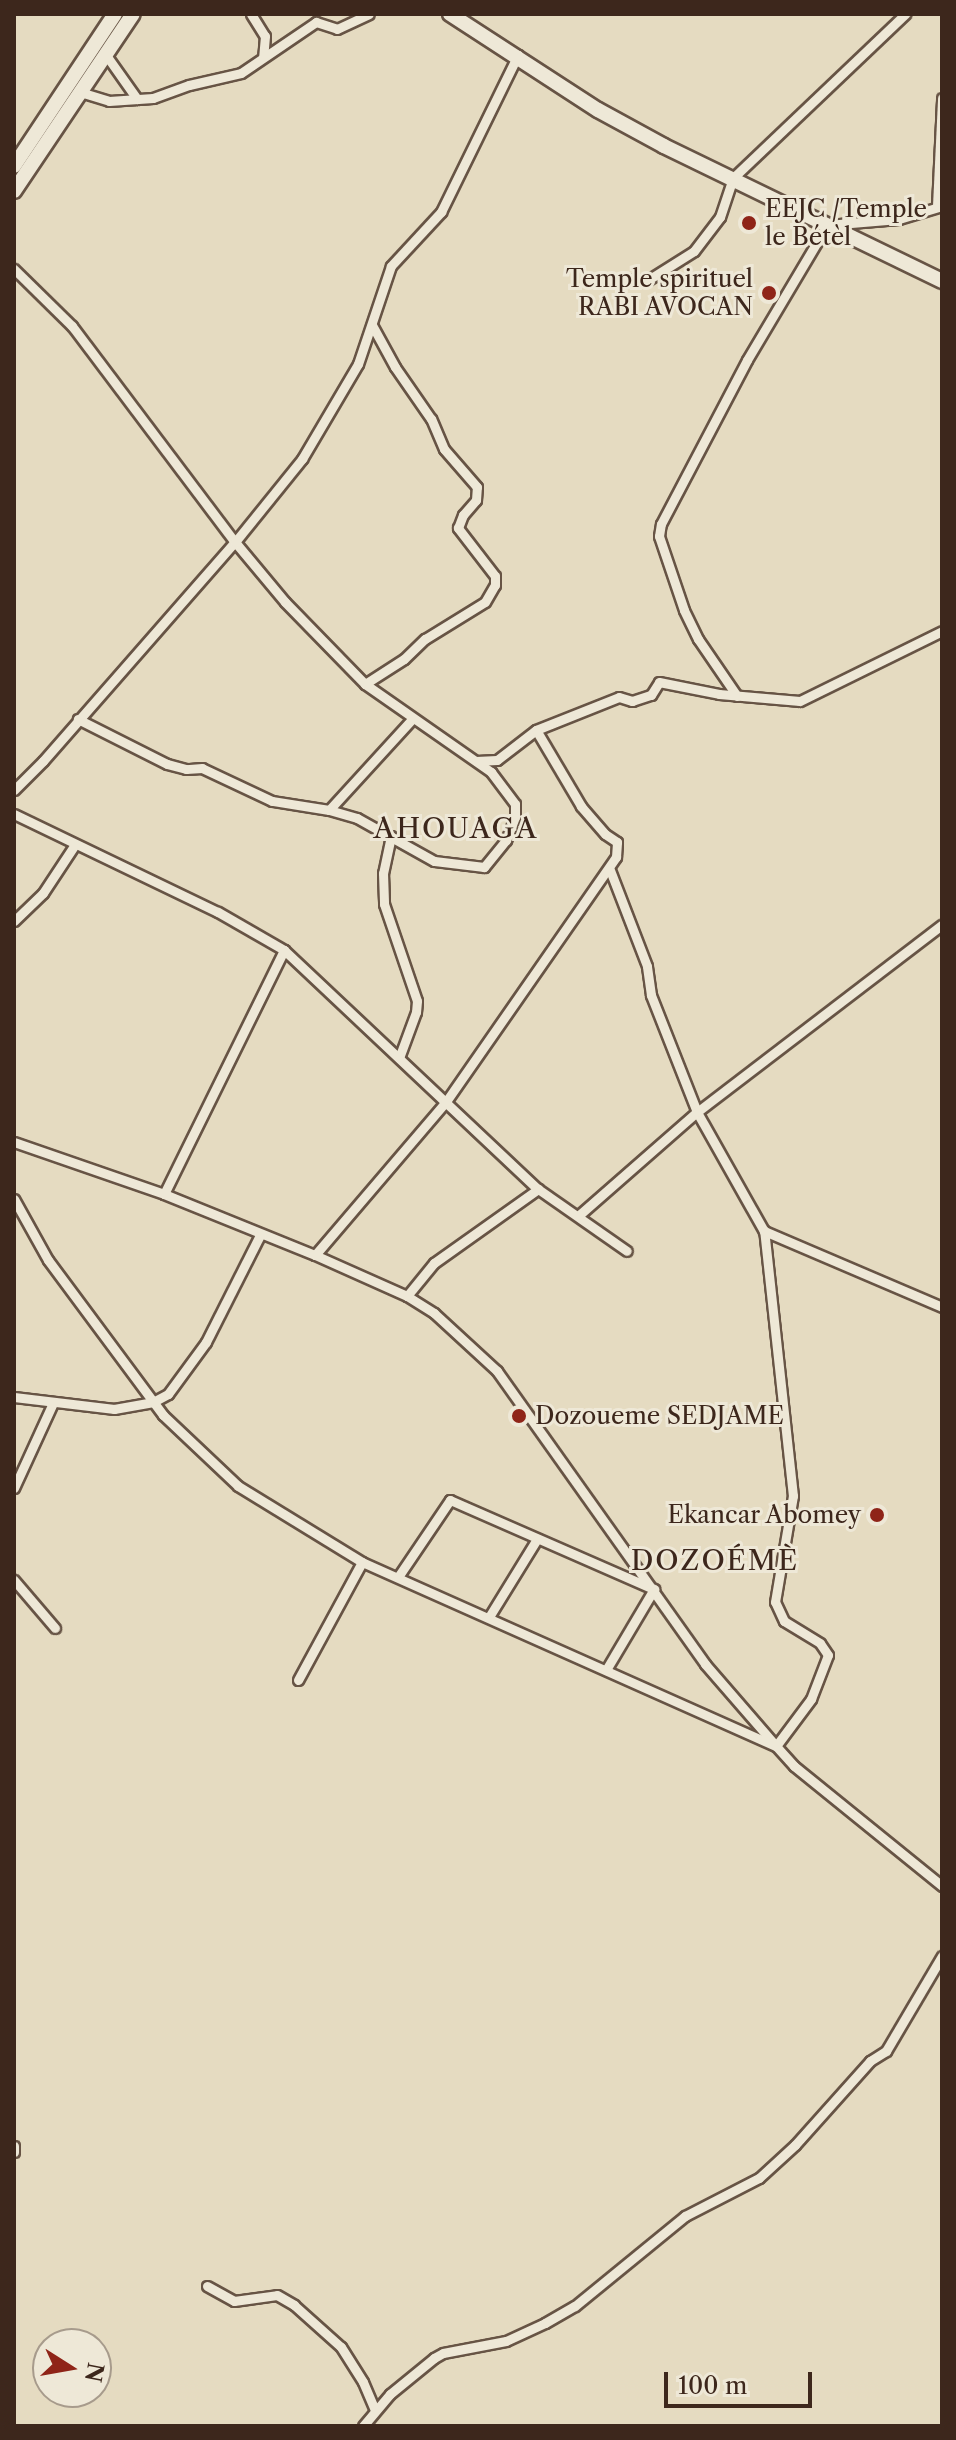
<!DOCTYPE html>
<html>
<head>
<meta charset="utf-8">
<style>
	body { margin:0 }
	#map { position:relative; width:956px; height:2440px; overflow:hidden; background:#e5dbc1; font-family:"Libre Caslon Text",serif }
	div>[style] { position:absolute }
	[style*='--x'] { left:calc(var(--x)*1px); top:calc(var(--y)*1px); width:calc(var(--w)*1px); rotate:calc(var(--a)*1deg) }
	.roads { filter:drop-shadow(2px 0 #675445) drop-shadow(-2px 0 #675445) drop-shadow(0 2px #675445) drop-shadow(0 -2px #675445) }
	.street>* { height:9px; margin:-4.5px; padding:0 4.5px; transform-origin:4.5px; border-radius:4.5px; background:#eee8d7 }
	.secondary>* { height:14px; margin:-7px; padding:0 7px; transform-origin:7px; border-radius:7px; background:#eee8d7 }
	.dots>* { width:22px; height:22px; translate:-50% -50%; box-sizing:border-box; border:4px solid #eee8d7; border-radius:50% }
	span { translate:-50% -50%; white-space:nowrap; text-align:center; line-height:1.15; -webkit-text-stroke:6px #eee8d7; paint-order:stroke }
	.poi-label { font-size:24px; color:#3d271c }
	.left { translate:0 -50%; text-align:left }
	.right { translate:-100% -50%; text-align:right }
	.quarter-label { font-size:28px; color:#3d271c; letter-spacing:2px }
	.frame { position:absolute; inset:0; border:16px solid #3d271c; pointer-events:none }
	.north { position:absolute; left:32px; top:2328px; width:80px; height:80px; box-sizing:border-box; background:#eee8d7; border:2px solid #a79b8c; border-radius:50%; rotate:101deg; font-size:22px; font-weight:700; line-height:32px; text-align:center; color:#3d271c }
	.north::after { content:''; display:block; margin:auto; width:28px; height:36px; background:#8f2418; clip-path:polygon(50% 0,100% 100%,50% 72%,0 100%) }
	.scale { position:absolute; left:664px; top:2372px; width:148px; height:36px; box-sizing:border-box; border:4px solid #3d271c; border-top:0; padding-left:10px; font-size:24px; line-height:28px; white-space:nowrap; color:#3d271c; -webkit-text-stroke:6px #eee8d7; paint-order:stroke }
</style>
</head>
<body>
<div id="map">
	<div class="roads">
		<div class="street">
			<div style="--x:251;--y:14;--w:26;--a:58"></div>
			<div style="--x:265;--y:36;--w:21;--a:95"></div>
			<div style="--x:106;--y:55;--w:54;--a:54.8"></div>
			<div style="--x:80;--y:92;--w:30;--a:17"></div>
			<div style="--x:109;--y:101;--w:44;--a:-3.9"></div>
			<div style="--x:153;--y:98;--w:38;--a:-20"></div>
			<div style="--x:189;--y:85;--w:53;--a:-13"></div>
			<div style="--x:241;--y:73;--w:91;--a:-34.2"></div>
			<div style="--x:316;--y:22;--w:22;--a:18"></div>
			<div style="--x:337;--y:29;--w:35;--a:-25"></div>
			<div style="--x:937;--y:206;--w:108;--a:-87.3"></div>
			<div style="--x:14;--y:269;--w:81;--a:44.5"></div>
			<div style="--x:72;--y:326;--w:271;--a:53"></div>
			<div style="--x:235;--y:542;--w:78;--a:50.2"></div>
			<div style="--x:285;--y:602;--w:115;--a:45.7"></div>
			<div style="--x:365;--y:684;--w:154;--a:34.9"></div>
			<div style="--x:491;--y:772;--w:40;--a:53"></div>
			<div style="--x:515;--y:804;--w:13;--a:90"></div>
			<div style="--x:515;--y:817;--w:25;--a:111"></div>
			<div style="--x:506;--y:840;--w:35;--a:129"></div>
			<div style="--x:484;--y:867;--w:50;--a:-173.2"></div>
			<div style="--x:434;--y:861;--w:88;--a:-150.8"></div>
			<div style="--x:357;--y:818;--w:29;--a:-164"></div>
			<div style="--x:329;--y:810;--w:58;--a:-171"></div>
			<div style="--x:272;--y:801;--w:77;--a:-154.8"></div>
			<div style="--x:202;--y:768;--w:16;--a:176"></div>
			<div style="--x:186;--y:769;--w:20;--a:-165"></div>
			<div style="--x:167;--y:764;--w:100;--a:-153.2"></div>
			<div style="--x:615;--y:279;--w:33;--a:2"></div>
			<div style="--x:648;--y:280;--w:54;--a:-32.2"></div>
			<div style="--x:694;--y:251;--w:43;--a:-52.6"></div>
			<div style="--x:720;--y:217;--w:41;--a:-71.6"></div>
			<div style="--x:733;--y:178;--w:238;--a:-43.6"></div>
			<div style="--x:365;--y:684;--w:46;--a:-32.7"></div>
			<div style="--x:404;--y:659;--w:29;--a:-44"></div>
			<div style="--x:425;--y:639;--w:70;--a:-31.7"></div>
			<div style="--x:485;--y:602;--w:20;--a:-60"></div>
			<div style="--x:495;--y:585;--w:9;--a:-90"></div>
			<div style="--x:495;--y:576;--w:61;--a:-127.6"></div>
			<div style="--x:458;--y:528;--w:14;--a:-69"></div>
			<div style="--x:463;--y:515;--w:20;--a:-49"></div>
			<div style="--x:476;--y:500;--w:13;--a:-86"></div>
			<div style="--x:477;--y:487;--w:50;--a:-131"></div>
			<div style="--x:444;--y:449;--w:33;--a:-113"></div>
			<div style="--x:431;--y:419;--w:63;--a:-124.7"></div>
			<div style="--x:395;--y:367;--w:48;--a:-118.7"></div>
			<div style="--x:737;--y:696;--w:69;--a:-124.4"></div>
			<div style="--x:698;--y:639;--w:32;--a:-116"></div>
			<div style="--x:684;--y:610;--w:78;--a:-108.7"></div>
			<div style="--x:659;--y:536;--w:12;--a:-81"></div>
			<div style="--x:661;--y:524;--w:185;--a:-62.3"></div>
			<div style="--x:747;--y:360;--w:157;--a:-59.3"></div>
			<div style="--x:827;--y:225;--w:72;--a:-4.8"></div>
			<div style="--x:899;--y:219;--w:45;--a:-16.8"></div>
			<div style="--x:476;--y:761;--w:21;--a:-3"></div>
			<div style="--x:497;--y:760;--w:49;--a:-37.6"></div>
			<div style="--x:536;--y:730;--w:89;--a:-21.7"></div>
			<div style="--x:619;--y:697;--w:14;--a:17"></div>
			<div style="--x:632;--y:701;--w:20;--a:-18"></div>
			<div style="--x:651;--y:695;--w:15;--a:-58"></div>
			<div style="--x:659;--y:682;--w:61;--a:11.3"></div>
			<div style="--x:719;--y:694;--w:81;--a:4.9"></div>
			<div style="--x:800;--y:701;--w:158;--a:-26.2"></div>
			<div style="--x:14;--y:790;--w:41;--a:-45"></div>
			<div style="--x:43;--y:761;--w:291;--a:-48.8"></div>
			<div style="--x:235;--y:542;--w:107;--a:-51.1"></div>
			<div style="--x:302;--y:459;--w:110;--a:-59.5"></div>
			<div style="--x:358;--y:364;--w:103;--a:-71.4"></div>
			<div style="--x:391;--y:266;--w:74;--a:-47.2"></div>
			<div style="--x:441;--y:212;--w:175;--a:-63.9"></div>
			<div style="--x:329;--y:810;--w:123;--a:-47.6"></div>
			<div style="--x:14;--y:814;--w:226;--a:25.7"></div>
			<div style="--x:218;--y:912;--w:76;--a:29.9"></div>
			<div style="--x:284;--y:950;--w:349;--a:43.3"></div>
			<div style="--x:538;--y:1189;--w:108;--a:34.9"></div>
			<div style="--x:391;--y:836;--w:38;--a:102"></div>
			<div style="--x:383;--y:873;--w:31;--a:88"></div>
			<div style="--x:384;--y:904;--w:102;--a:71.2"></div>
			<div style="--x:417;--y:1001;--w:11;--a:95"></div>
			<div style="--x:416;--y:1012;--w:49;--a:110.3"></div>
			<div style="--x:14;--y:921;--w:40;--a:-44"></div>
			<div style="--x:43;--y:893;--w:56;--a:-56.6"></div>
			<div style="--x:14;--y:1142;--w:159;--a:19.1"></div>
			<div style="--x:164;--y:1194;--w:163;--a:22"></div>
			<div style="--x:315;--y:1255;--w:101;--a:24"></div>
			<div style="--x:407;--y:1296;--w:32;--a:32"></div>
			<div style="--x:434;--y:1313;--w:86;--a:42.6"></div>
			<div style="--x:497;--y:1371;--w:359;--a:54.6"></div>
			<div style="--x:705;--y:1664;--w:108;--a:49.1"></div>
			<div style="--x:776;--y:1746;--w:59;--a:-53.3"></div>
			<div style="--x:811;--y:1699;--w:47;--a:-68.9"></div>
			<div style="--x:828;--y:1655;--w:14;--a:-124"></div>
			<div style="--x:820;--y:1643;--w:42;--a:-148.6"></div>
			<div style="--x:784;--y:1621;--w:21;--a:-115"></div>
			<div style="--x:775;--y:1602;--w:108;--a:-80.4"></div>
			<div style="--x:793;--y:1496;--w:267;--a:-96.2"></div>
			<div style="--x:764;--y:1231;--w:137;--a:-119.4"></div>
			<div style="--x:697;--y:1112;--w:126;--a:-111.5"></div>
			<div style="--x:651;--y:995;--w:29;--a:-98"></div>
			<div style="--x:647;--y:966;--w:103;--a:-111.1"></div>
			<div style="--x:164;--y:1194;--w:272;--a:-63.8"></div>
			<div style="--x:14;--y:1199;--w:70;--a:60.9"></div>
			<div style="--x:48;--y:1260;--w:193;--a:53.4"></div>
			<div style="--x:163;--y:1415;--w:103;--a:43.4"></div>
			<div style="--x:238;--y:1486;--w:145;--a:31.5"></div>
			<div style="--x:362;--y:1562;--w:453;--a:24"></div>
			<div style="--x:776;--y:1746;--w:27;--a:48"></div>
			<div style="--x:794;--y:1766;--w:191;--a:39"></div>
			<div style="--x:578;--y:1216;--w:158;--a:-41.2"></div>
			<div style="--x:697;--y:1112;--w:308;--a:-37.4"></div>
			<div style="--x:764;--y:1231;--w:194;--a:23.1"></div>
			<div style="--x:315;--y:1255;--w:200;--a:-49.5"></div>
			<div style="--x:445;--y:1103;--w:300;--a:-55.2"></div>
			<div style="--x:616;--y:857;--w:15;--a:-86"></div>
			<div style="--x:617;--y:842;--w:14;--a:-146"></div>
			<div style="--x:605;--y:834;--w:37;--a:-131"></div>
			<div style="--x:581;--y:806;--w:88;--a:-120.6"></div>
			<div style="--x:407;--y:1296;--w:43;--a:-50.7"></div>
			<div style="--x:434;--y:1263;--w:128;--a:-35.4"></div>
			<div style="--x:14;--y:1397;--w:101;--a:6.8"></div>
			<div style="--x:114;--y:1409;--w:40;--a:-10"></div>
			<div style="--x:153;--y:1402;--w:17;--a:-28"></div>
			<div style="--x:168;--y:1394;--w:64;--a:-53.8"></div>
			<div style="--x:206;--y:1342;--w:120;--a:-63.2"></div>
			<div style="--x:14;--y:1488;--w:94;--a:-65.4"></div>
			<div style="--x:398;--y:1577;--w:93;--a:-56"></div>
			<div style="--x:450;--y:1500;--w:223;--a:23.6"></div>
			<div style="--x:654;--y:1589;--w:94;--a:120.7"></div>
			<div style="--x:14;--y:1580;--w:63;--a:49.5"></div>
			<div style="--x:489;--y:1617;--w:92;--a:-58.4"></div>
			<div style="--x:298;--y:1680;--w:134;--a:-61.5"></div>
			<div style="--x:14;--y:2146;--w:6;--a:90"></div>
			<div style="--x:207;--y:2286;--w:31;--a:29"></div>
			<div style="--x:234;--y:2301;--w:43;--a:-7.9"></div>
			<div style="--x:277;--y:2295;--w:20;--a:30"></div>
			<div style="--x:294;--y:2305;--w:63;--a:41.8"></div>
			<div style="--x:341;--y:2347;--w:41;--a:57.8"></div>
			<div style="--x:363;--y:2382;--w:30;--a:67"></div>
			<div style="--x:363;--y:2426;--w:42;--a:-49.8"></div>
			<div style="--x:390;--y:2394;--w:57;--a:-39.3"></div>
			<div style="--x:434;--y:2358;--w:10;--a:-29"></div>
			<div style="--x:443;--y:2353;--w:64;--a:-10.8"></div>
			<div style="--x:506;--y:2341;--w:43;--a:-24.8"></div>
			<div style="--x:545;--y:2323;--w:34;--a:-30"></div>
			<div style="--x:575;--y:2306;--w:142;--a:-39.3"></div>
			<div style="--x:685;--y:2216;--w:83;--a:-27.2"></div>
			<div style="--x:759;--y:2178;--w:49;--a:-42.5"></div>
			<div style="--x:795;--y:2145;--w:113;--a:-48.2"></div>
			<div style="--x:870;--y:2061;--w:19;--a:-32"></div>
			<div style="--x:886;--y:2051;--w:110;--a:-59.5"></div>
		</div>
		<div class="secondary">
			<div style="--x:450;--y:14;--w:176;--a:33"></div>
			<div style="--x:598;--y:110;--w:75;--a:28.6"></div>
			<div style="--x:664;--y:146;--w:309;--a:25.9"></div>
			<div style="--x:14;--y:166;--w:182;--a:-56.4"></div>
			<div style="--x:14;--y:191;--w:213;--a:-56.1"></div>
		</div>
	</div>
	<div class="dots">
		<div style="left:749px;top:223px;background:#8f2418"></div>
		<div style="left:769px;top:293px;background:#8f2418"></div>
		<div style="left:519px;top:1416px;background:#8f2418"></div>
		<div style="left:877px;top:1515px;background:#8f2418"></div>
	</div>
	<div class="poi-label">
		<span class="left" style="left:765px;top:223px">EEJC /Temple<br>le Bétèl</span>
		<span class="right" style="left:753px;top:293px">Temple spirituel<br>RABI AVOCAN</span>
		<span class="left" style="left:535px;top:1416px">Dozoueme SEDJAME</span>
		<span class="right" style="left:861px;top:1515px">Ekancar Abomey</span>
	</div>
	<div class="quarter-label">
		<span style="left:456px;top:828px">AHOUAGA</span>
		<span style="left:715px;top:1560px">DOZOÉMÈ</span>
	</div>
	<div class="frame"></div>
	<div class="north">N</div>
	<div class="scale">100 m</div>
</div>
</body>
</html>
